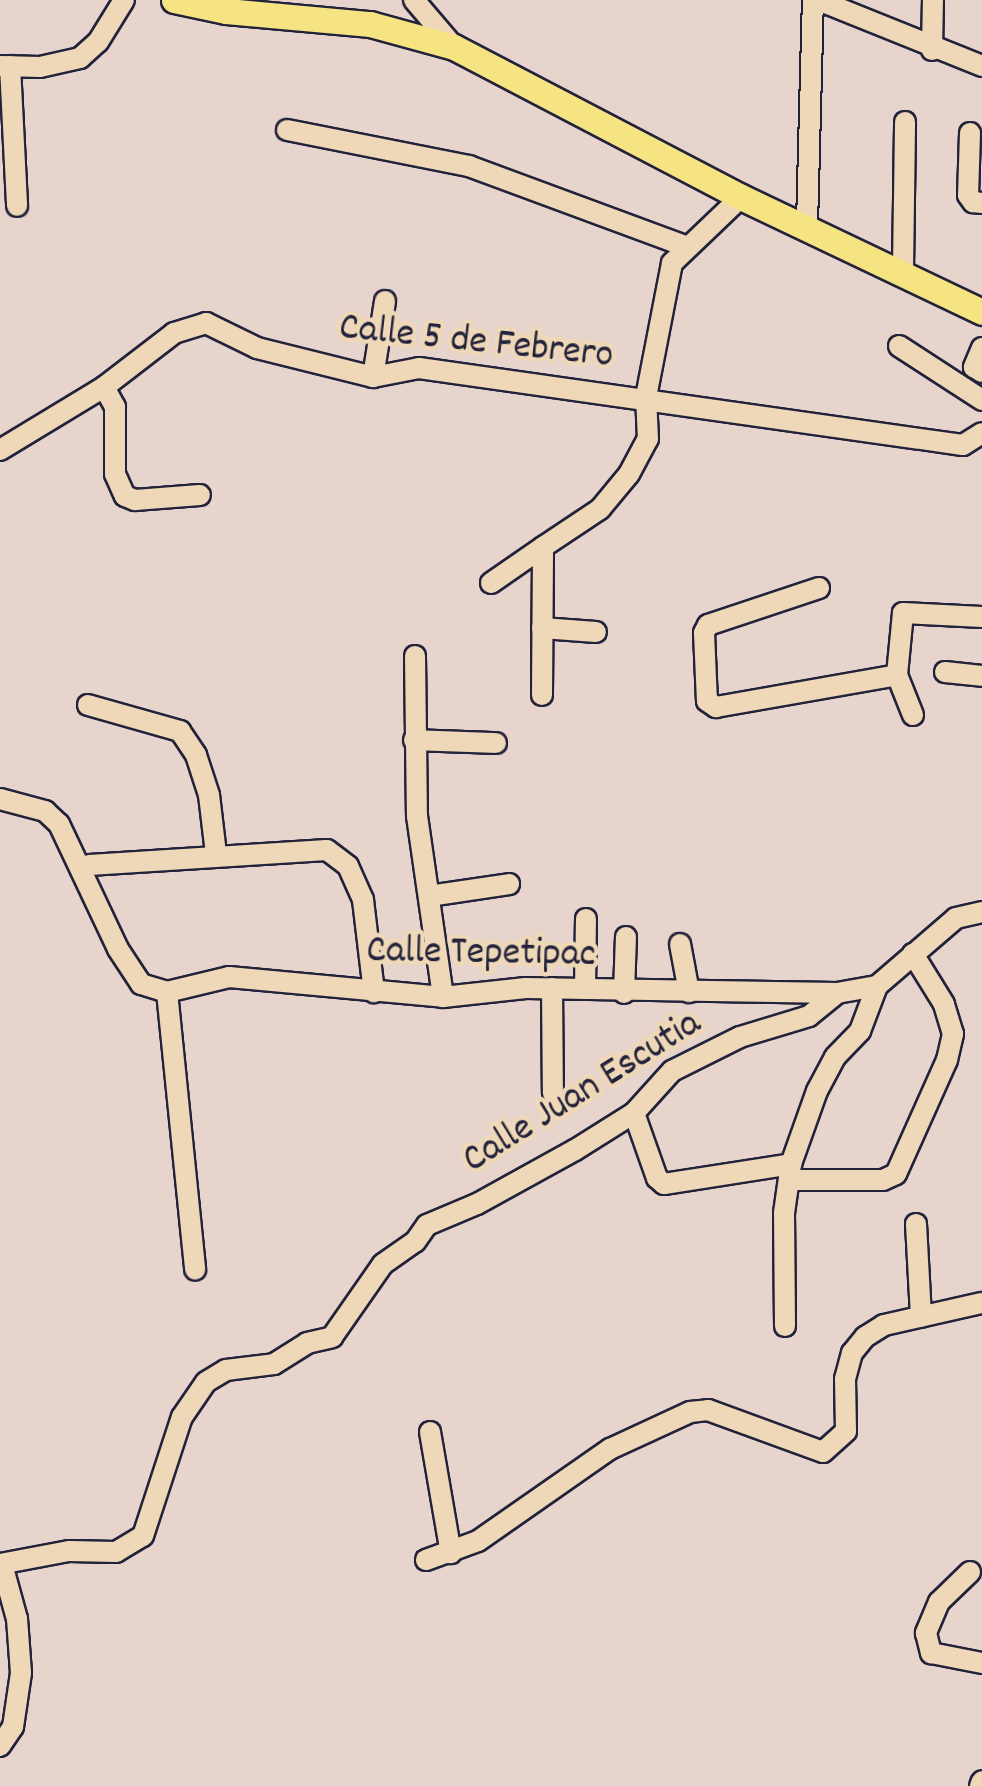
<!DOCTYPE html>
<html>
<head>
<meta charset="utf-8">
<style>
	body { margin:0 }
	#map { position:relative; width:982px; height:1786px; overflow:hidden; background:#e7d4cd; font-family:Dekko,sans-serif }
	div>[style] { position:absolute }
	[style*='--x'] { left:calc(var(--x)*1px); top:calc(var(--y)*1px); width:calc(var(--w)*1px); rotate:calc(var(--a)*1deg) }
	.roads { filter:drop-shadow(2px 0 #22223b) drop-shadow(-2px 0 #22223b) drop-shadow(0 2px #22223b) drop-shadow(0 -2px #22223b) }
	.minor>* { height:20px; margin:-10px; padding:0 10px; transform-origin:10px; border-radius:10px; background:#efd8b8 }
	.major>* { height:25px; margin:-12.5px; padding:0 12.5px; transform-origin:12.5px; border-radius:12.5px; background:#f6e381 }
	span { translate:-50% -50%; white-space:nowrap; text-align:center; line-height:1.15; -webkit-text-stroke:9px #efd8b8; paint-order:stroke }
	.street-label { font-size:40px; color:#22223b }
</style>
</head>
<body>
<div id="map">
	<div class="roads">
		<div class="minor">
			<div style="--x:414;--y:0;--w:62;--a:49.6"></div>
			<div style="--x:818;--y:0;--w:177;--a:21.9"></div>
			<div style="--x:932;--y:50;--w:50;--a:-88.9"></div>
			<div style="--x:0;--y:66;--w:40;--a:1.4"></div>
			<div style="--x:40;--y:67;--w:41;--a:-12.7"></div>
			<div style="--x:80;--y:58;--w:24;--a:-42"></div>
			<div style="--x:98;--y:42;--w:49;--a:-58.2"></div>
			<div style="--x:10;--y:66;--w:140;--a:87.1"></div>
			<div style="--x:287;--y:130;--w:186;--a:11.2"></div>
			<div style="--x:469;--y:166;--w:233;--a:20.3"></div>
			<div style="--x:970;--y:133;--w:62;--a:91.8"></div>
			<div style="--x:968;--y:195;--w:9;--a:54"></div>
			<div style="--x:973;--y:202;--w:9;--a:6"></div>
			<div style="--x:807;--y:225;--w:225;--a:-88.5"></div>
			<div style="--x:903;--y:270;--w:148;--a:-89.2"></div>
			<div style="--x:899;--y:346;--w:99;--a:33"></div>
			<div style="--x:982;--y:348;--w:21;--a:113"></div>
			<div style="--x:974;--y:367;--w:9;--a:32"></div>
			<div style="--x:373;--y:377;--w:77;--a:-81"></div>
			<div style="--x:104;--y:387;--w:23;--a:61"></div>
			<div style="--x:115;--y:407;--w:67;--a:90"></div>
			<div style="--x:115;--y:474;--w:24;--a:66"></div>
			<div style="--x:125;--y:496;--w:11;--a:22"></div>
			<div style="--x:135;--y:500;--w:65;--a:-4.4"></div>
			<div style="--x:0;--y:450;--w:122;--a:-31.2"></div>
			<div style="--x:104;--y:387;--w:88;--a:-37.6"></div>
			<div style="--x:174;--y:333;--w:34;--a:-17"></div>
			<div style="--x:206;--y:323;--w:57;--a:26.1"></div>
			<div style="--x:257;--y:348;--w:120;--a:14"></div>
			<div style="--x:373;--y:377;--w:47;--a:-11.1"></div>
			<div style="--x:419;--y:368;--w:549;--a:8.06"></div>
			<div style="--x:963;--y:445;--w:22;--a:-32"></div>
			<div style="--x:491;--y:583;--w:63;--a:-34.7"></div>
			<div style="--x:819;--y:588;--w:117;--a:161.6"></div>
			<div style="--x:708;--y:625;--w:9;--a:117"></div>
			<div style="--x:704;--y:633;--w:68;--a:87.5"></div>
			<div style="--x:707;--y:701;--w:11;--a:34"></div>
			<div style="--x:716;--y:707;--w:184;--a:-10"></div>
			<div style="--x:542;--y:628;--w:54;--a:4.2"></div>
			<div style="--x:415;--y:656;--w:160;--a:89.3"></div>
			<div style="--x:417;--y:816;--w:183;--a:81.8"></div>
			<div style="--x:945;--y:672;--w:37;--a:6"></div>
			<div style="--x:542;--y:695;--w:148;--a:-89.6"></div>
			<div style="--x:543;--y:547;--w:69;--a:-33.7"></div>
			<div style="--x:600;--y:509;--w:45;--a:-50.4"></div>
			<div style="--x:629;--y:474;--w:40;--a:-62"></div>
			<div style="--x:648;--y:439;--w:42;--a:-92.7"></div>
			<div style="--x:646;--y:397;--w:136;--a:-79"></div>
			<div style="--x:672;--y:263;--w:95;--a:-43.7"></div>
			<div style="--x:88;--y:705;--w:96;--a:15.8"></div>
			<div style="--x:180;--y:731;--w:29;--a:56"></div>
			<div style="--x:196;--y:755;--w:42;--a:72"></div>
			<div style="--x:209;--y:795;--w:59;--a:83.2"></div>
			<div style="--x:913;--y:715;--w:43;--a:-111.8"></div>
			<div style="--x:897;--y:675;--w:62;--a:-84.5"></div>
			<div style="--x:903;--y:613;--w:79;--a:2.9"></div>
			<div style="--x:414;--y:740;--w:82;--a:2.1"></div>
			<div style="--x:0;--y:799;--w:47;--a:14.9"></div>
			<div style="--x:45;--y:811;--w:19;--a:43"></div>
			<div style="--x:59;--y:824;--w:138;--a:64.7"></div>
			<div style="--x:118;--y:949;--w:42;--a:56.7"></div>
			<div style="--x:141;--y:984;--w:27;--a:17"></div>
			<div style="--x:167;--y:992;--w:64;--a:-13.6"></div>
			<div style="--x:229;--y:977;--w:215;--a:5.3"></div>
			<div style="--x:443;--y:997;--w:83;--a:-6.2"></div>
			<div style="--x:526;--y:988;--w:311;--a:0.9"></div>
			<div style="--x:837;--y:993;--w:41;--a:-9.9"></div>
			<div style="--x:877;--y:986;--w:104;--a:-40.7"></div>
			<div style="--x:956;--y:918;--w:27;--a:-13"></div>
			<div style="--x:89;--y:865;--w:238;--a:-3.6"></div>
			<div style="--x:327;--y:850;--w:26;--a:37"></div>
			<div style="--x:348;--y:866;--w:37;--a:66"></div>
			<div style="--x:363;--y:900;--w:93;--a:83.2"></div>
			<div style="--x:429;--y:896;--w:81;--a:-8.5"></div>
			<div style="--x:680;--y:944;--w:49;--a:79.4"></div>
			<div style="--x:552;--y:988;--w:105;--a:89.5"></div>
			<div style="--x:585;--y:989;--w:70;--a:-89.2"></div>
			<div style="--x:167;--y:992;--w:279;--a:84.2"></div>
			<div style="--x:624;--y:993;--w:56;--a:-88"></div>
			<div style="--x:634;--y:1113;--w:69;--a:70.5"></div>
			<div style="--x:657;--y:1178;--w:9;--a:41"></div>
			<div style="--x:664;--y:1184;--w:129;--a:-8.9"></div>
			<div style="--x:789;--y:1180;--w:94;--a:0"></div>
			<div style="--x:883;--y:1180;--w:14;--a:-25"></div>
			<div style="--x:896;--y:1174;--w:125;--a:-65.9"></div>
			<div style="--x:947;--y:1060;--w:27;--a:-77"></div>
			<div style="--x:953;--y:1034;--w:31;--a:-107"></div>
			<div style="--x:944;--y:1004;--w:59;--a:-121.8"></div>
			<div style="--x:916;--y:1224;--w:93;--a:86.9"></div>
			<div style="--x:785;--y:1326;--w:113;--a:-90.5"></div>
			<div style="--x:784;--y:1213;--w:49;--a:-81.9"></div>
			<div style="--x:791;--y:1164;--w:77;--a:-70.4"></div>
			<div style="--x:817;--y:1091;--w:38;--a:-62"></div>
			<div style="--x:835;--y:1057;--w:36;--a:-46"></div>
			<div style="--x:860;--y:1031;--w:48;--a:-69.3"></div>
			<div style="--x:430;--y:1432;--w:123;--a:80.2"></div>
			<div style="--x:426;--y:1560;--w:55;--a:-20.1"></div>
			<div style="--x:478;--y:1541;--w:161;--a:-34.9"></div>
			<div style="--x:610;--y:1449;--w:88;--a:-24.8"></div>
			<div style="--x:690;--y:1412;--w:18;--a:-6"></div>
			<div style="--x:708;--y:1410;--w:122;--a:20.1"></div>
			<div style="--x:823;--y:1452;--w:31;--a:-42"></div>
			<div style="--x:846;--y:1431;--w:52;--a:-91.1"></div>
			<div style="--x:845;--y:1379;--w:27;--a:-75"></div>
			<div style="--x:852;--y:1353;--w:21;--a:-51"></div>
			<div style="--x:865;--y:1337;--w:22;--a:-32"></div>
			<div style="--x:884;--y:1325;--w:100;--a:-12.7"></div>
			<div style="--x:0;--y:1564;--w:70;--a:-10.7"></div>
			<div style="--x:69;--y:1551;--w:47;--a:1.2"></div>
			<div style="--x:116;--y:1552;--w:31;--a:-31"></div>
			<div style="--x:143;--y:1536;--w:125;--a:-71.9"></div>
			<div style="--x:182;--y:1417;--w:42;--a:-55.6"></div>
			<div style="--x:206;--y:1382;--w:23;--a:-31"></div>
			<div style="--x:226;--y:1370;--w:48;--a:-7.1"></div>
			<div style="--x:274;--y:1364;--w:39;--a:-32"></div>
			<div style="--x:307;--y:1343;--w:26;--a:-13"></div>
			<div style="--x:332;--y:1337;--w:89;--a:-55.1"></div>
			<div style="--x:383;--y:1264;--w:39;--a:-35"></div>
			<div style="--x:415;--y:1242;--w:21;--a:-55"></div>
			<div style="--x:427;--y:1225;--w:54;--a:-22.8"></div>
			<div style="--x:477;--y:1204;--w:112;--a:-28.9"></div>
			<div style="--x:575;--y:1150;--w:70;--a:-32.1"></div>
			<div style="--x:634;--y:1113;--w:57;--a:-47.9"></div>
			<div style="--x:672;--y:1071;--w:76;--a:-26.6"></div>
			<div style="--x:740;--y:1037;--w:72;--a:-16.9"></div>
			<div style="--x:809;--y:1016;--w:36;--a:-39"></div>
			<div style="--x:970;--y:1572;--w:43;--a:135.9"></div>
			<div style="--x:939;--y:1602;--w:34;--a:113"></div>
			<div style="--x:926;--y:1633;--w:21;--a:76"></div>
			<div style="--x:931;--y:1653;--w:52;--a:11.1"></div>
			<div style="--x:0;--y:1746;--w:23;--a:-56"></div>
			<div style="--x:13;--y:1727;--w:55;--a:-81.6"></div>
			<div style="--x:21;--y:1673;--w:54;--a:-94.2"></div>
			<div style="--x:17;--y:1619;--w:57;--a:-105.3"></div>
			<div style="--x:980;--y:1786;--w:5;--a:-68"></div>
		</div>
		<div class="major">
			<div style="--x:174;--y:0;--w:53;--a:11.9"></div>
			<div style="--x:226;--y:11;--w:145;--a:5.2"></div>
			<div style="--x:370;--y:24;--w:87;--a:15.3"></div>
			<div style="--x:454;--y:47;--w:324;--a:27.6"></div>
			<div style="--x:741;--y:197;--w:267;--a:25.5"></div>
		</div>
	</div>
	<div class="street-label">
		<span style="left:476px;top:344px;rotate:6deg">Calle 5 de Febrero</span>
		<span style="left:481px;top:955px;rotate:1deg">Calle Tepetipac</span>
		<span style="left:583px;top:1094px;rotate:-32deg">Calle Juan Escutia</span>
	</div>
</div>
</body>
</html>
